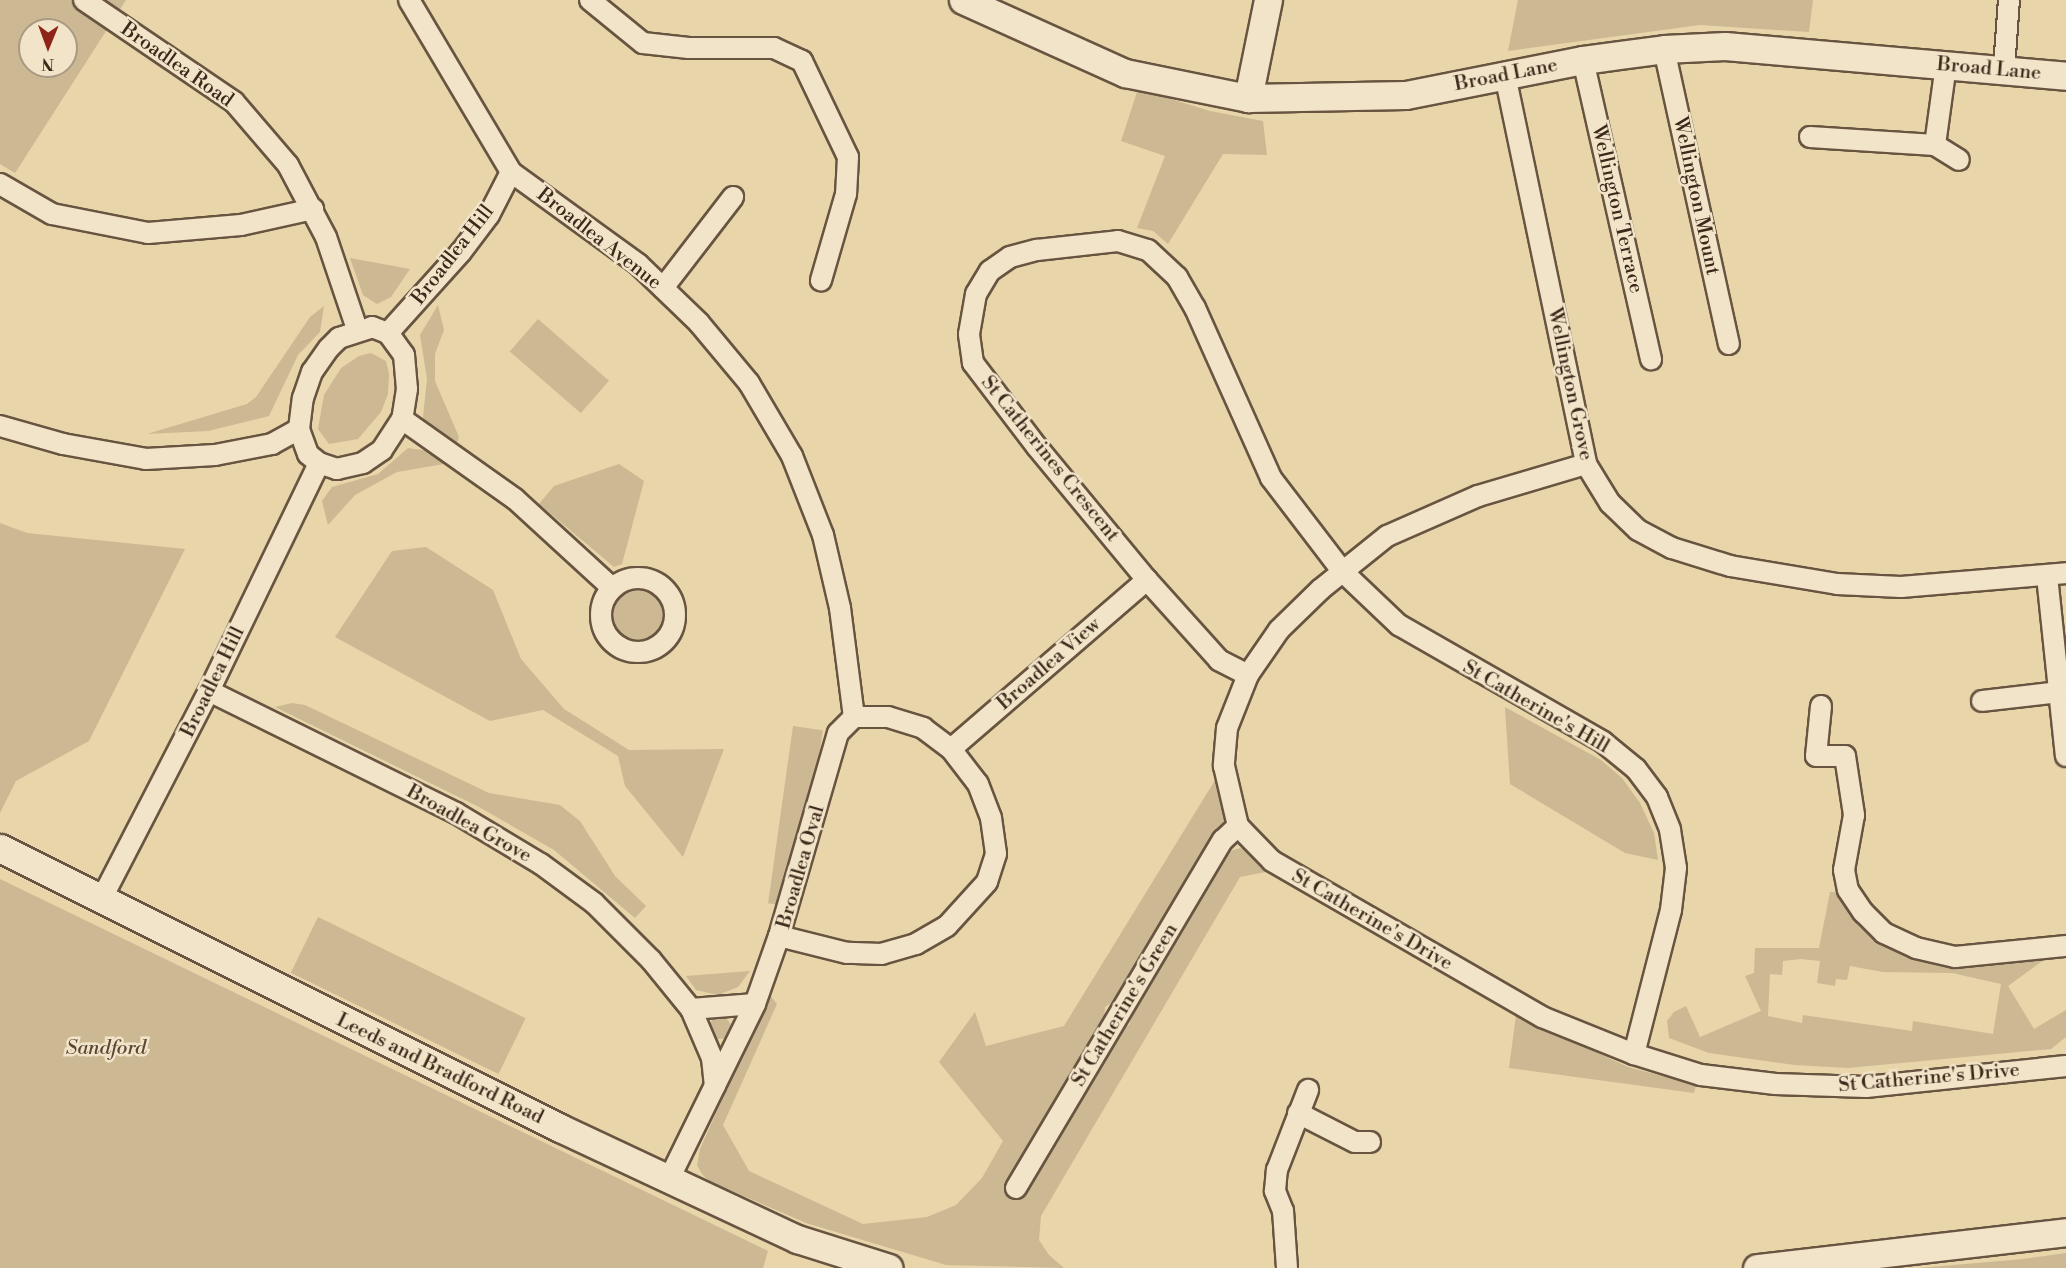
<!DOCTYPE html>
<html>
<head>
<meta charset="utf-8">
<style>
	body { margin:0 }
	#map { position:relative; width:2066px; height:1268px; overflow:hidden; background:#e9d5aa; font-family:"Libre Bodoni",serif }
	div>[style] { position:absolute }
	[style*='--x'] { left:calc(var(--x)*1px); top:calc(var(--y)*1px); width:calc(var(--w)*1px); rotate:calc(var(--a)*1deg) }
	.green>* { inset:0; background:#ccb892; transform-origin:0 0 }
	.round { border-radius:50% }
	.roads { filter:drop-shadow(2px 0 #685440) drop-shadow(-2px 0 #685440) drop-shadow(0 2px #685440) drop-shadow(0 -2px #685440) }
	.street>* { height:20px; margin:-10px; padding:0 10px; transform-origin:10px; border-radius:10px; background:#f1e4c8 }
	.street>.ring { margin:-10px; padding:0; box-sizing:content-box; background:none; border:20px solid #f1e4c8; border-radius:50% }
	.secondary>* { height:27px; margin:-13.5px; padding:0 13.5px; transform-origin:13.5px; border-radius:13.5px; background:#f1e4c8 }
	span { translate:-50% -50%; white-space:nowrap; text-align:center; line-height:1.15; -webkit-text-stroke:5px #f1e4c8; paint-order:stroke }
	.street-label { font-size:20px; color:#3d291c }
	.park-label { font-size:20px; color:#5a4634; font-style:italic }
	.north { position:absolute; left:18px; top:18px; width:60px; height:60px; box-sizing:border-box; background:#f1e4c8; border:2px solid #a99983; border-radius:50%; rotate:181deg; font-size:16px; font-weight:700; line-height:24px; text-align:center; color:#3d291c }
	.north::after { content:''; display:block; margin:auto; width:21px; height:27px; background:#8f2418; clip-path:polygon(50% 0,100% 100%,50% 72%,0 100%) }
</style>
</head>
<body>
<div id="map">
	<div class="green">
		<div style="clip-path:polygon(evenodd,0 0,126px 0,15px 173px,0 164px,0 0,30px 30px,66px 30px,66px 66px,30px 66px,30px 30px)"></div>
		<div style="clip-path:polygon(1518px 0,1813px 0,1809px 32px,1700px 25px,1508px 51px)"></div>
		<div style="clip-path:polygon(1138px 89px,1210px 111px,1263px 121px,1267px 155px,1223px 154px,1168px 244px,1153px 231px,1137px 228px,1165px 156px,1121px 141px)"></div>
		<div style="clip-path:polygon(350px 258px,410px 269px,391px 297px,377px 304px,363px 295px)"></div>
		<div style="clip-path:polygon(438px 305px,444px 330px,435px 354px,435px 381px,459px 437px,456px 446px,429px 429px,423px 417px,427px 379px,420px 335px)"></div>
		<div style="clip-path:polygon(324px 306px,320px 332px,298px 355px,269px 416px,208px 431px,147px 434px,247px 404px,256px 397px,310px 317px)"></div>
		<div style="left:538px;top:319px;width:94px;height:43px;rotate:41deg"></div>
		<div style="clip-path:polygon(371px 353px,386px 361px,389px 374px,388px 394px,381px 412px,358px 439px,329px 444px,318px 429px,324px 395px,341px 368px,359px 356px)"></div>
		<div style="clip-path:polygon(408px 448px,429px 451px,444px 464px,397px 472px,355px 495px,328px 525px,322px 501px,332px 487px,378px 474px)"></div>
		<div style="clip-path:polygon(619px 464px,644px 481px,622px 564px,614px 567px,539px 504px,554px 486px)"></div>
		<div style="clip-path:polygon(0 523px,27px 533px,185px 549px,89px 741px,16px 781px,0 813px)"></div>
		<div style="clip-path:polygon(426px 547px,493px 590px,521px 659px,564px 709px,629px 750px,724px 749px,683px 857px,625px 786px,618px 756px,543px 710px,490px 721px,335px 637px,392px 551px)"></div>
		<div class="round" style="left:607px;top:583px;width:64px;height:64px"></div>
		<div style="clip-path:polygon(292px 703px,305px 705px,489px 793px,560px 805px,580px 821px,615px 876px,646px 906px,635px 918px,554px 850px,479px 807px,275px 707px)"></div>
		<div style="clip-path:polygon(1505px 707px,1601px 760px,1622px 778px,1640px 803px,1654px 833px,1658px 860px,1625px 853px,1510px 784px)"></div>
		<div style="left:793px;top:726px;width:30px;height:179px;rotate:8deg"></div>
		<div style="clip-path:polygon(1220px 772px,1228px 812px,1226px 819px,1122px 996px,1105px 1007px,1104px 1025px,1007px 1191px,1022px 1198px,1117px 1030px,1129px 1025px,1134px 1008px,1226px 852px,1240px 848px,1249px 850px,1271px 871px,1240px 877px,1041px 1216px,1039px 1240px,1049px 1255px,1064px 1268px,946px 1265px,806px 1223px,709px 1181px,702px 1174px,697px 1165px,700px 1149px,769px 994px,777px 1004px,723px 1125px,749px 1171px,863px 1224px,927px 1217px,956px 1205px,982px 1178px,1003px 1141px,939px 1062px,975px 1012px,986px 1046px,1064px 1026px)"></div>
		<div style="clip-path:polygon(0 879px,768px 1251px,763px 1268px,0 1268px)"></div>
		<div style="clip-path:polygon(evenodd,1830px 892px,1835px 892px,1860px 927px,1882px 942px,2049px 956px,2008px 986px,2034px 1029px,2066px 1010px,2066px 1037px,2051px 1049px,1848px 1068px,1795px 1065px,1709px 1053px,1669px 1038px,1667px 1021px,1674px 1012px,1686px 1006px,1700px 1037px,1761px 1011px,1745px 976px,1754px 973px,1755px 948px,1819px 948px,1830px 892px,1801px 959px,1820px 961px,1817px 983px,1835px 986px,1836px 979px,1847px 980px,1850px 966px,1883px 972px,1952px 973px,2001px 984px,1993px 1034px,1913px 1021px,1912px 1031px,1803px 1015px,1802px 1023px,1768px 1016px,1770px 974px,1782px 975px,1783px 961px,1801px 959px)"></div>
		<div style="left:318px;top:917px;width:231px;height:62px;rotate:26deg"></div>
		<div style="clip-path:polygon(750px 971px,738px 987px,718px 995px,696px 990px,686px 976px)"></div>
		<div style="clip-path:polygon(1516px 1015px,1628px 1067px,1696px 1085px,1694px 1093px,1509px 1068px)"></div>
		<div class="round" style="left:709px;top:1017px;width:22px;height:22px"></div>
		<div style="clip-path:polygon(2066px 1253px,2066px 1268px,1919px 1268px,2023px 1259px)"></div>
	</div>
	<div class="roads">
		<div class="street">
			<div style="--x:84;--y:0;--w:181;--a:34.2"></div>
			<div style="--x:234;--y:102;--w:83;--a:49.4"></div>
			<div style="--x:288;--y:165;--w:81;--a:62.2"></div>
			<div style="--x:326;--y:237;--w:97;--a:71.4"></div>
			<div style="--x:409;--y:0;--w:200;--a:59.3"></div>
			<div style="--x:511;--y:172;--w:157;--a:35.9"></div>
			<div style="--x:638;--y:264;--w:85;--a:44"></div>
			<div style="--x:699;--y:323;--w:78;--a:50.2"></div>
			<div style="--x:749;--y:383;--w:85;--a:59.5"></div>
			<div style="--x:792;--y:456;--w:85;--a:68.6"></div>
			<div style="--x:823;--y:535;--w:75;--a:76.9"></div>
			<div style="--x:840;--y:608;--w:110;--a:82.7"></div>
			<div style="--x:590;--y:0;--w:68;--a:39.1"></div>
			<div style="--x:643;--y:43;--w:46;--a:6.2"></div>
			<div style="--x:689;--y:48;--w:85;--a:0"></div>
			<div style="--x:774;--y:48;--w:31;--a:25"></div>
			<div style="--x:802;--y:61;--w:106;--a:64.4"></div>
			<div style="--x:848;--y:157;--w:37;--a:93"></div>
			<div style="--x:846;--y:194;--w:90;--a:106.2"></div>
			<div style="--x:1664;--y:49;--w:302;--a:77.6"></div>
			<div style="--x:1583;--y:60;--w:307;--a:77.2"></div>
			<div style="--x:2004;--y:69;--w:69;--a:-85.9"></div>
			<div style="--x:1505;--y:75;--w:397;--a:78.2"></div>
			<div style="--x:1586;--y:464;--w:46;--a:58.4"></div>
			<div style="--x:1610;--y:503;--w:39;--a:44"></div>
			<div style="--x:1638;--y:530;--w:38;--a:28"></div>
			<div style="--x:1672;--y:548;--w:61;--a:17.2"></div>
			<div style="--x:1730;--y:566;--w:109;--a:9.5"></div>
			<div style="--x:1837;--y:584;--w:64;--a:2.7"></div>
			<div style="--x:1901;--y:587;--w:166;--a:-4.8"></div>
			<div style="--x:1810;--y:137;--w:125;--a:3.7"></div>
			<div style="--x:1935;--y:145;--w:81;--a:-82.2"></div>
			<div style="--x:1935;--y:145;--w:28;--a:32"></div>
			<div style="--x:0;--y:184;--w:60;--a:30"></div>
			<div style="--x:52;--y:214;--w:98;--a:11.2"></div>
			<div style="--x:148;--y:233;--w:93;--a:-4.9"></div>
			<div style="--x:241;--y:225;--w:74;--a:-12.5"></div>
			<div style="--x:663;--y:288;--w:115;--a:-52.4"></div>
			<div style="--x:372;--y:327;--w:17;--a:21"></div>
			<div style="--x:388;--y:333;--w:27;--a:54"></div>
			<div style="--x:404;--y:355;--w:34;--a:85"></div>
			<div style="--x:407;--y:389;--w:30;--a:99"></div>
			<div style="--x:402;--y:419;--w:37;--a:123"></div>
			<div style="--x:382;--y:450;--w:23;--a:146"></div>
			<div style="--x:363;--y:463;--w:27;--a:167"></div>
			<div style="--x:337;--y:469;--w:19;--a:-162"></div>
			<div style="--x:319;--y:463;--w:14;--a:-141"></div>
			<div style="--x:308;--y:454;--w:27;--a:-110"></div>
			<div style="--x:299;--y:429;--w:31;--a:-83"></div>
			<div style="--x:303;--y:398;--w:28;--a:-71"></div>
			<div style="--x:312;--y:372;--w:29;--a:-55"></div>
			<div style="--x:329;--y:348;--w:14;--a:-45"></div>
			<div style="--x:339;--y:338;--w:35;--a:-18"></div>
			<div style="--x:388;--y:333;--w:109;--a:-48"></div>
			<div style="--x:461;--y:252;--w:46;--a:-52.9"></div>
			<div style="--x:489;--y:215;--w:48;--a:-62.9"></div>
			<div style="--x:402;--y:419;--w:138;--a:35.3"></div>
			<div style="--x:515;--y:499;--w:132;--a:42.5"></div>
			<div style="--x:0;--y:426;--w:66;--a:15.9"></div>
			<div style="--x:63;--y:444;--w:84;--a:10.2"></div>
			<div style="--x:146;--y:459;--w:69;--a:-3.3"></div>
			<div style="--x:215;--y:455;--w:58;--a:-10.9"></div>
			<div style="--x:272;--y:444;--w:31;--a:-29"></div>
			<div style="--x:1586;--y:464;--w:113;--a:163.5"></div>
			<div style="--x:1478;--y:496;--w:99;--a:156.3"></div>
			<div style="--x:1387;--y:536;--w:85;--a:141.2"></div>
			<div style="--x:1321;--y:589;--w:59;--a:135.7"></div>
			<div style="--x:1279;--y:630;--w:55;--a:124.6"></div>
			<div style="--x:1248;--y:675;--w:57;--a:111.6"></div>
			<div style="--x:1227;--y:728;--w:38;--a:95"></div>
			<div style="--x:1224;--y:766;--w:62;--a:76.9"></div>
			<div style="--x:1238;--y:826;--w:49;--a:45.8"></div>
			<div style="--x:1272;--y:861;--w:312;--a:30"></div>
			<div style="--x:1542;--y:1017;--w:99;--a:21.9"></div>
			<div style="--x:1634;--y:1054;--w:70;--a:17.4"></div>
			<div style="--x:1701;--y:1075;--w:75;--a:6.9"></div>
			<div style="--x:1775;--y:1084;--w:91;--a:1.9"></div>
			<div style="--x:1866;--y:1087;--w:201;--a:-6"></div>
			<div style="--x:2047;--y:576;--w:181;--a:84"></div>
			<div class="ring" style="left:601px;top:578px;width:54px;height:54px"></div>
			<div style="--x:1248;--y:675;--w:33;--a:-153"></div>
			<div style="--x:1219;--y:660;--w:108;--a:-132"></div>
			<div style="--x:1147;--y:580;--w:173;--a:-129.6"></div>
			<div style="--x:1037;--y:447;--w:106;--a:-127.3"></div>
			<div style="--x:973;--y:363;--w:29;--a:-98"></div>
			<div style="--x:969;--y:334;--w:41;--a:-80.1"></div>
			<div style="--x:976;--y:294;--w:27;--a:-59"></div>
			<div style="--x:990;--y:271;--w:24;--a:-35"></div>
			<div style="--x:1010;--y:257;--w:28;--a:-15"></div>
			<div style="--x:1037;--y:250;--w:81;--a:-6.3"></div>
			<div style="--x:1118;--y:241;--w:31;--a:17"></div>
			<div style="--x:1148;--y:250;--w:40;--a:43"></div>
			<div style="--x:1177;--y:277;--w:36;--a:60"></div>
			<div style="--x:1195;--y:308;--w:186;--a:65.9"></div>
			<div style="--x:1271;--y:478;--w:117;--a:52.6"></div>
			<div style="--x:1342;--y:571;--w:79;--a:43.5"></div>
			<div style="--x:1399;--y:625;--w:235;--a:29.8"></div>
			<div style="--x:1603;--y:742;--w:43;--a:39.3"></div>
			<div style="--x:1636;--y:769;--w:35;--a:53"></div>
			<div style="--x:1657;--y:797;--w:35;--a:68"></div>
			<div style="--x:1670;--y:830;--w:38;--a:81"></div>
			<div style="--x:1676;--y:868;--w:42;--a:96.8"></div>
			<div style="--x:1671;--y:910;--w:149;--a:104.4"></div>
			<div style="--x:209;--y:691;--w:275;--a:26.3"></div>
			<div style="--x:456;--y:813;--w:99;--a:31"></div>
			<div style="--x:541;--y:864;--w:66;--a:36.3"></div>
			<div style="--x:594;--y:903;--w:81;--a:45"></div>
			<div style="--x:651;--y:960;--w:63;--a:50.8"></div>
			<div style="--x:691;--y:1009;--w:53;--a:66.8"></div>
			<div style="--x:712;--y:1058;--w:28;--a:84"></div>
			<div style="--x:1982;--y:701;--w:79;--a:-6.6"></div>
			<div style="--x:1821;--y:706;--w:50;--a:95.7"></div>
			<div style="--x:1816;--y:756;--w:29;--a:0"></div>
			<div style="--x:1845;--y:756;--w:60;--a:81.3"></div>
			<div style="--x:1854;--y:815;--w:56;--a:100.3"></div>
			<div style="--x:1844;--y:870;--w:20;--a:79"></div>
			<div style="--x:1848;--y:890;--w:27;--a:56"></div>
			<div style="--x:1863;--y:912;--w:30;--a:45"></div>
			<div style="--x:1884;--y:933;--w:35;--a:25"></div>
			<div style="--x:1916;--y:948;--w:40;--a:13"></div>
			<div style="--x:1955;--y:957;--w:112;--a:-5.7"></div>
			<div style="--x:854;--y:717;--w:34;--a:0"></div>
			<div style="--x:888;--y:717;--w:37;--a:17"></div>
			<div style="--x:923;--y:728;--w:35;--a:37"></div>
			<div style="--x:951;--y:749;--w:44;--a:52.4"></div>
			<div style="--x:978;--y:784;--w:36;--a:69"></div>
			<div style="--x:991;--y:818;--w:36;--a:82"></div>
			<div style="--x:996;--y:854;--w:29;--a:108"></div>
			<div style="--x:987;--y:882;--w:59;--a:132.3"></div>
			<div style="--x:947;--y:926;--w:36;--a:150"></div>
			<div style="--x:916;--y:944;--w:35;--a:164"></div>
			<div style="--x:882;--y:954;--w:35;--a:-178"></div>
			<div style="--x:847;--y:953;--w:70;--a:-166"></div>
			<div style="--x:779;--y:936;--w:211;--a:-73.8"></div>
			<div style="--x:838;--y:733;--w:23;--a:-45"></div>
			<div style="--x:951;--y:749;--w:259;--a:-40.8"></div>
			<div style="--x:102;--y:898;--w:233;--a:-62.7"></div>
			<div style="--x:209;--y:691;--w:253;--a:-64.2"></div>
			<div style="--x:691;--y:1009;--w:64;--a:-4.5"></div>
			<div style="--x:1298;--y:1113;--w:64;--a:27"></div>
			<div style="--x:1355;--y:1142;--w:15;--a:0"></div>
			<div style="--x:669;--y:1179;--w:195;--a:-63.8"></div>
			<div style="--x:755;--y:1004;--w:72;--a:-70.6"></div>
			<div style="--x:1016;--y:1188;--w:405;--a:-59.3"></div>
			<div style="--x:1223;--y:840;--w:21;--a:-43"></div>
			<div style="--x:1287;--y:1268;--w:57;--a:-94"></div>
			<div style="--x:1283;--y:1211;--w:22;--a:-112"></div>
			<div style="--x:1275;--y:1191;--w:21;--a:-85"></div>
			<div style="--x:1277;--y:1170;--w:86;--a:-68.8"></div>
		</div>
		<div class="secondary">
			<div style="--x:963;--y:0;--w:178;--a:24.3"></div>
			<div style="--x:1125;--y:73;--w:126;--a:11.5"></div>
			<div style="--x:1248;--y:98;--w:158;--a:-1.1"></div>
			<div style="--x:1406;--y:95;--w:180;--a:-11.2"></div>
			<div style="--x:1583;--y:60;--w:82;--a:-7.7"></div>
			<div style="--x:1664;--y:49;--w:61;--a:-2.8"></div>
			<div style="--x:1725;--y:46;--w:342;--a:5"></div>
			<div style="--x:1248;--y:98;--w:100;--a:-78.5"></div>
			<div style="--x:0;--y:848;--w:626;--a:26.57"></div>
			<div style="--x:560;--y:1128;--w:262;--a:25.1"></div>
			<div style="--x:797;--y:1239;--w:96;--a:17.5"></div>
			<div style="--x:1757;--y:1268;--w:311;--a:-6.6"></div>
		</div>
	</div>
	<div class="street-label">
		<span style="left:177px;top:65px;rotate:35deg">Broadlea Road</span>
		<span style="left:1989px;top:69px;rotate:5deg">Broad Lane</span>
		<span style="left:1506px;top:75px;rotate:-11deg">Broad Lane</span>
		<span style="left:1696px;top:196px;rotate:78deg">Wellington Mount</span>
		<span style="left:1617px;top:209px;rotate:77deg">Wellington Terrace</span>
		<span style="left:599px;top:239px;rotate:38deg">Broadlea Avenue</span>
		<span style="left:453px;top:255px;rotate:-52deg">Broadlea Hill</span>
		<span style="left:1570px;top:384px;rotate:78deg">Wellington Grove</span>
		<span style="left:1050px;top:459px;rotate:51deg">St Catherines Crescent</span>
		<span style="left:1049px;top:664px;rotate:-41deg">Broadlea View</span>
		<span style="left:213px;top:682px;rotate:-64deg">Broadlea Hill</span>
		<span style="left:1536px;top:707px;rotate:30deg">St Catherine's Hill</span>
		<span style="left:469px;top:824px;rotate:29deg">Broadlea Grove</span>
		<span style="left:801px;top:867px;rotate:-74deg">Broadlea Oval</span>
		<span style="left:1372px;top:920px;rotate:30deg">St Catherine's Drive</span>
		<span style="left:1125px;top:1005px;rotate:-59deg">St Catherine's Green</span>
		<span style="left:440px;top:1069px;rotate:26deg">Leeds and Bradford Road</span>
		<span style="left:1929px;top:1078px;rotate:-5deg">St Catherine's Drive</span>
	</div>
	<div class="park-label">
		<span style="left:106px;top:1048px">Sandford</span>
	</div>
	<div class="north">N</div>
</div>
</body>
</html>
